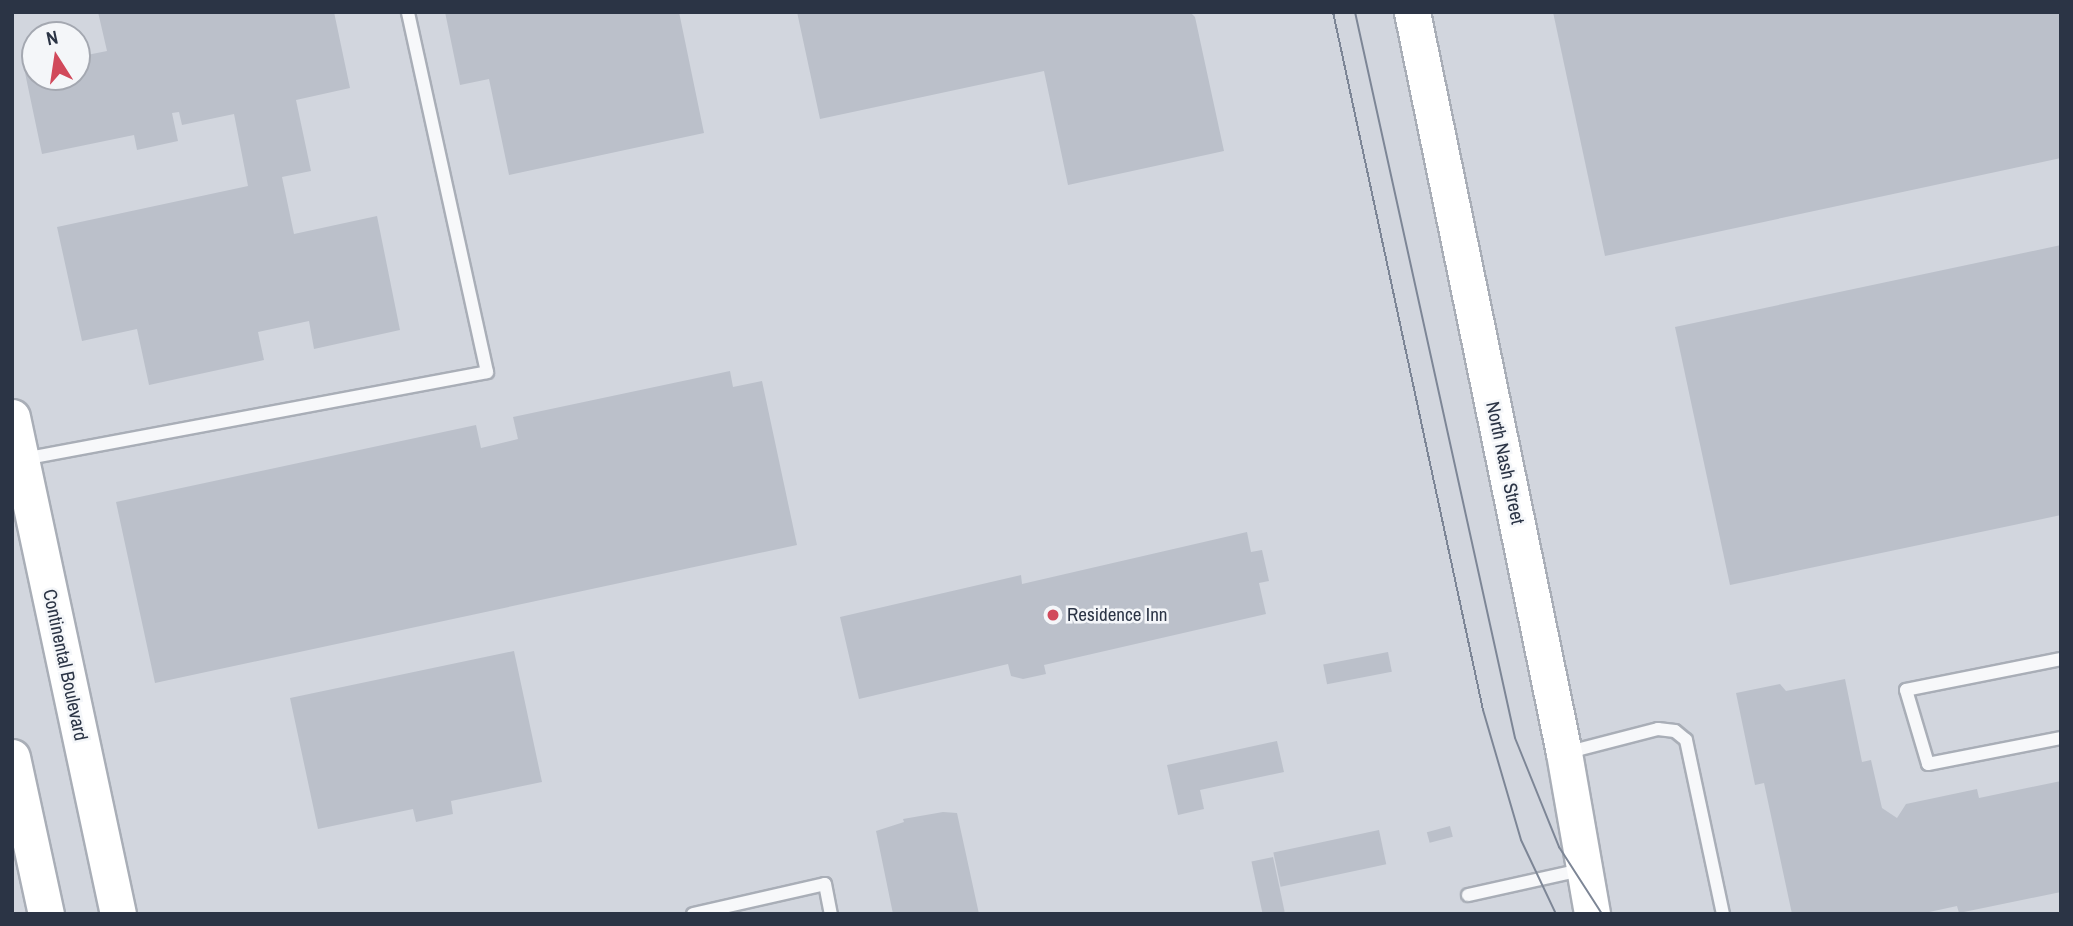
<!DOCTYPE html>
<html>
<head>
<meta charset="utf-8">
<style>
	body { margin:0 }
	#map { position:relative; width:2073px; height:926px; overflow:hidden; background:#e4e7ec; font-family:"Archivo Narrow",sans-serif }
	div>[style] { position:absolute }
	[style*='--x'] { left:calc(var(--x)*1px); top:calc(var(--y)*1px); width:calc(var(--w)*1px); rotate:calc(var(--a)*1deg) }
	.built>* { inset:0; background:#d2d6de }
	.building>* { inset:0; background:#bbc0ca; transform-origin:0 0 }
	.roads { filter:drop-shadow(2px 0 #a9aeb7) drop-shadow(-2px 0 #a9aeb7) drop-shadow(0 2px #a9aeb7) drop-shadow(0 -2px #a9aeb7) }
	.lane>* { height:12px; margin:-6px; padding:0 6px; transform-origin:6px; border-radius:6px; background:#f7f8fa }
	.secondary>* { height:35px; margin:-17.5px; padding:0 17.5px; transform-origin:17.5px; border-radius:17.5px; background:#fff }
	.tram>* { height:2px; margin:-1px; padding:0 1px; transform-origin:1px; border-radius:1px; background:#7d8696 }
	.dots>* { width:19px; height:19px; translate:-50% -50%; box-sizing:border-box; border:4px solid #f4f6f9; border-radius:50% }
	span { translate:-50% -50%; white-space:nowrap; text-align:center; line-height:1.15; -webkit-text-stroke:5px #f4f6f9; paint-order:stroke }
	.street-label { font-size:19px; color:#2b3445 }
	.poi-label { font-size:19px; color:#2b3445 }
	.left { translate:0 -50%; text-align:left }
	.frame { position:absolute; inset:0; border:14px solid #2b3445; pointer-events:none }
	.north { position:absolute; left:21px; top:21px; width:70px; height:70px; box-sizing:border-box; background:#f4f6f9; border:2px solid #a4a8b1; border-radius:50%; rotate:348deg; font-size:19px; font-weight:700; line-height:28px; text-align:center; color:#2b3445 }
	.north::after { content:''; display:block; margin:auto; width:24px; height:32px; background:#d1495b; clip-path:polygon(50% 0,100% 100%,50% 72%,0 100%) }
</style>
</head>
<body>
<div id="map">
	<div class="built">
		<div style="clip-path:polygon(evenodd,12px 12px,2061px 12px,2061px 914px,12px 914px,12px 12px,35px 35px,77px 35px,77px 77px,35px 77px,35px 35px)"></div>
	</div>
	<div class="building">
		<div style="clip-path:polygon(98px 12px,334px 12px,350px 88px,296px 100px,311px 171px,282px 177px,294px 234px,377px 216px,400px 330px,314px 349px,309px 321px,258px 332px,264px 360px,149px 385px,137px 329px,82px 341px,57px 227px,248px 186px,234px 114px,182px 125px,179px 112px,172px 113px,178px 141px,137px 150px,134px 135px,42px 154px,24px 68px,35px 66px,35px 77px,77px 77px,77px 57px,107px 51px)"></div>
		<div style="clip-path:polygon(445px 12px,679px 12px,704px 133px,509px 175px,489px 79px,460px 85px)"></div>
		<div style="clip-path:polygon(797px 12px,1190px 12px,1195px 17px,1224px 151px,1068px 185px,1044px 71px,820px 119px)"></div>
		<div style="clip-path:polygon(1553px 12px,2061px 12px,2061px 158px,1605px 256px)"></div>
		<div style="clip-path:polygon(2061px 245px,2061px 515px,1730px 585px,1675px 327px)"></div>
		<div style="clip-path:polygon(730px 371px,733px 387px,762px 381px,797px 545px,155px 683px,116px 502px,476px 425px,481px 448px,518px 439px,513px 417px)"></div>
		<div style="clip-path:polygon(1247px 532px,1251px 552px,1262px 550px,1269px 581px,1259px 583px,1266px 614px,1044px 665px,1046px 674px,1023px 679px,1011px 676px,1008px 664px,859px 699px,840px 617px,1021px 575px,1022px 584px)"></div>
		<div style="clip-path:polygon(514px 651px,542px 782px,451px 801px,453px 814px,416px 822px,413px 809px,318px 829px,290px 698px)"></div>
		<div style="left:1388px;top:652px;width:20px;height:66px;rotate:79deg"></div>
		<div style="clip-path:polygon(1845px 679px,1862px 762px,1871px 760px,1882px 808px,1897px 818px,1906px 804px,1977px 789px,1979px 798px,2061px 781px,2061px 892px,1959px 913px,1957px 906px,1920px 914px,1792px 914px,1764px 783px,1755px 785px,1736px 693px,1780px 684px,1786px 691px)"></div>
		<div style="clip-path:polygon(1277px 741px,1284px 772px,1200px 790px,1204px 809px,1178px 815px,1167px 765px)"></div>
		<div style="clip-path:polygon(943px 812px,957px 813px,979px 914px,893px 914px,876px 831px,904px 822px,903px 819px)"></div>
		<div style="left:1450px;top:826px;width:11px;height:24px;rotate:75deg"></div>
		<div style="left:1379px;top:830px;width:35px;height:108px;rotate:78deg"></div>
		<div style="left:1273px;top:857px;width:56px;height:22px;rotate:78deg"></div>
	</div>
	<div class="roads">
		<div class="lane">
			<div style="--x:23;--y:459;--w:472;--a:-10.6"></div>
			<div style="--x:487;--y:372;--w:369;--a:-102.4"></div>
			<div style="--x:2061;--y:659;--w:158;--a:168.7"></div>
			<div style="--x:1906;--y:690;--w:77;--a:73.4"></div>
			<div style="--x:1928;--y:764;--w:136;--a:-11.1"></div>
			<div style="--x:1565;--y:753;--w:96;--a:-14.5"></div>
			<div style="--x:1658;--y:729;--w:17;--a:7"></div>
			<div style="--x:1675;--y:731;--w:14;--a:39"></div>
			<div style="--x:1686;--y:740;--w:178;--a:78"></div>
			<div style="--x:1468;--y:895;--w:116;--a:-12.5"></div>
			<div style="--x:693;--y:914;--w:135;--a:-12.8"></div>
			<div style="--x:825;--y:884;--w:31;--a:79"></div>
		</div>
		<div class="secondary">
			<div style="--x:1412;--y:12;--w:756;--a:78.41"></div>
			<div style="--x:1564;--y:753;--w:163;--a:80.1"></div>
			<div style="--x:12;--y:417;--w:508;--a:77.96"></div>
			<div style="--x:12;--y:757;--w:161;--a:77.8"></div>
		</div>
	</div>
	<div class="tram">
		<div style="--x:1333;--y:12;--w:714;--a:77.87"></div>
		<div style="--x:1483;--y:710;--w:135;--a:73.7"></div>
		<div style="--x:1521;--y:840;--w:82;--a:64.7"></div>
		<div style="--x:1355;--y:12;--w:743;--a:77.57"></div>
		<div style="--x:1515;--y:738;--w:118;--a:68"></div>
		<div style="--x:1559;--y:847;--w:80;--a:57.3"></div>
	</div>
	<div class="dots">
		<div style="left:1053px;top:615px;background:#d1495b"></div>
	</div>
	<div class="street-label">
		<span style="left:1505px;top:463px;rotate:78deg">North Nash Street</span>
		<span style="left:65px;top:665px;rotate:78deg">Continental Boulevard</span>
	</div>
	<div class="poi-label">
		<span class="left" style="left:1067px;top:615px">Residence Inn</span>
	</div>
	<div class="frame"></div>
	<div class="north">N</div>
</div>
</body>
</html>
